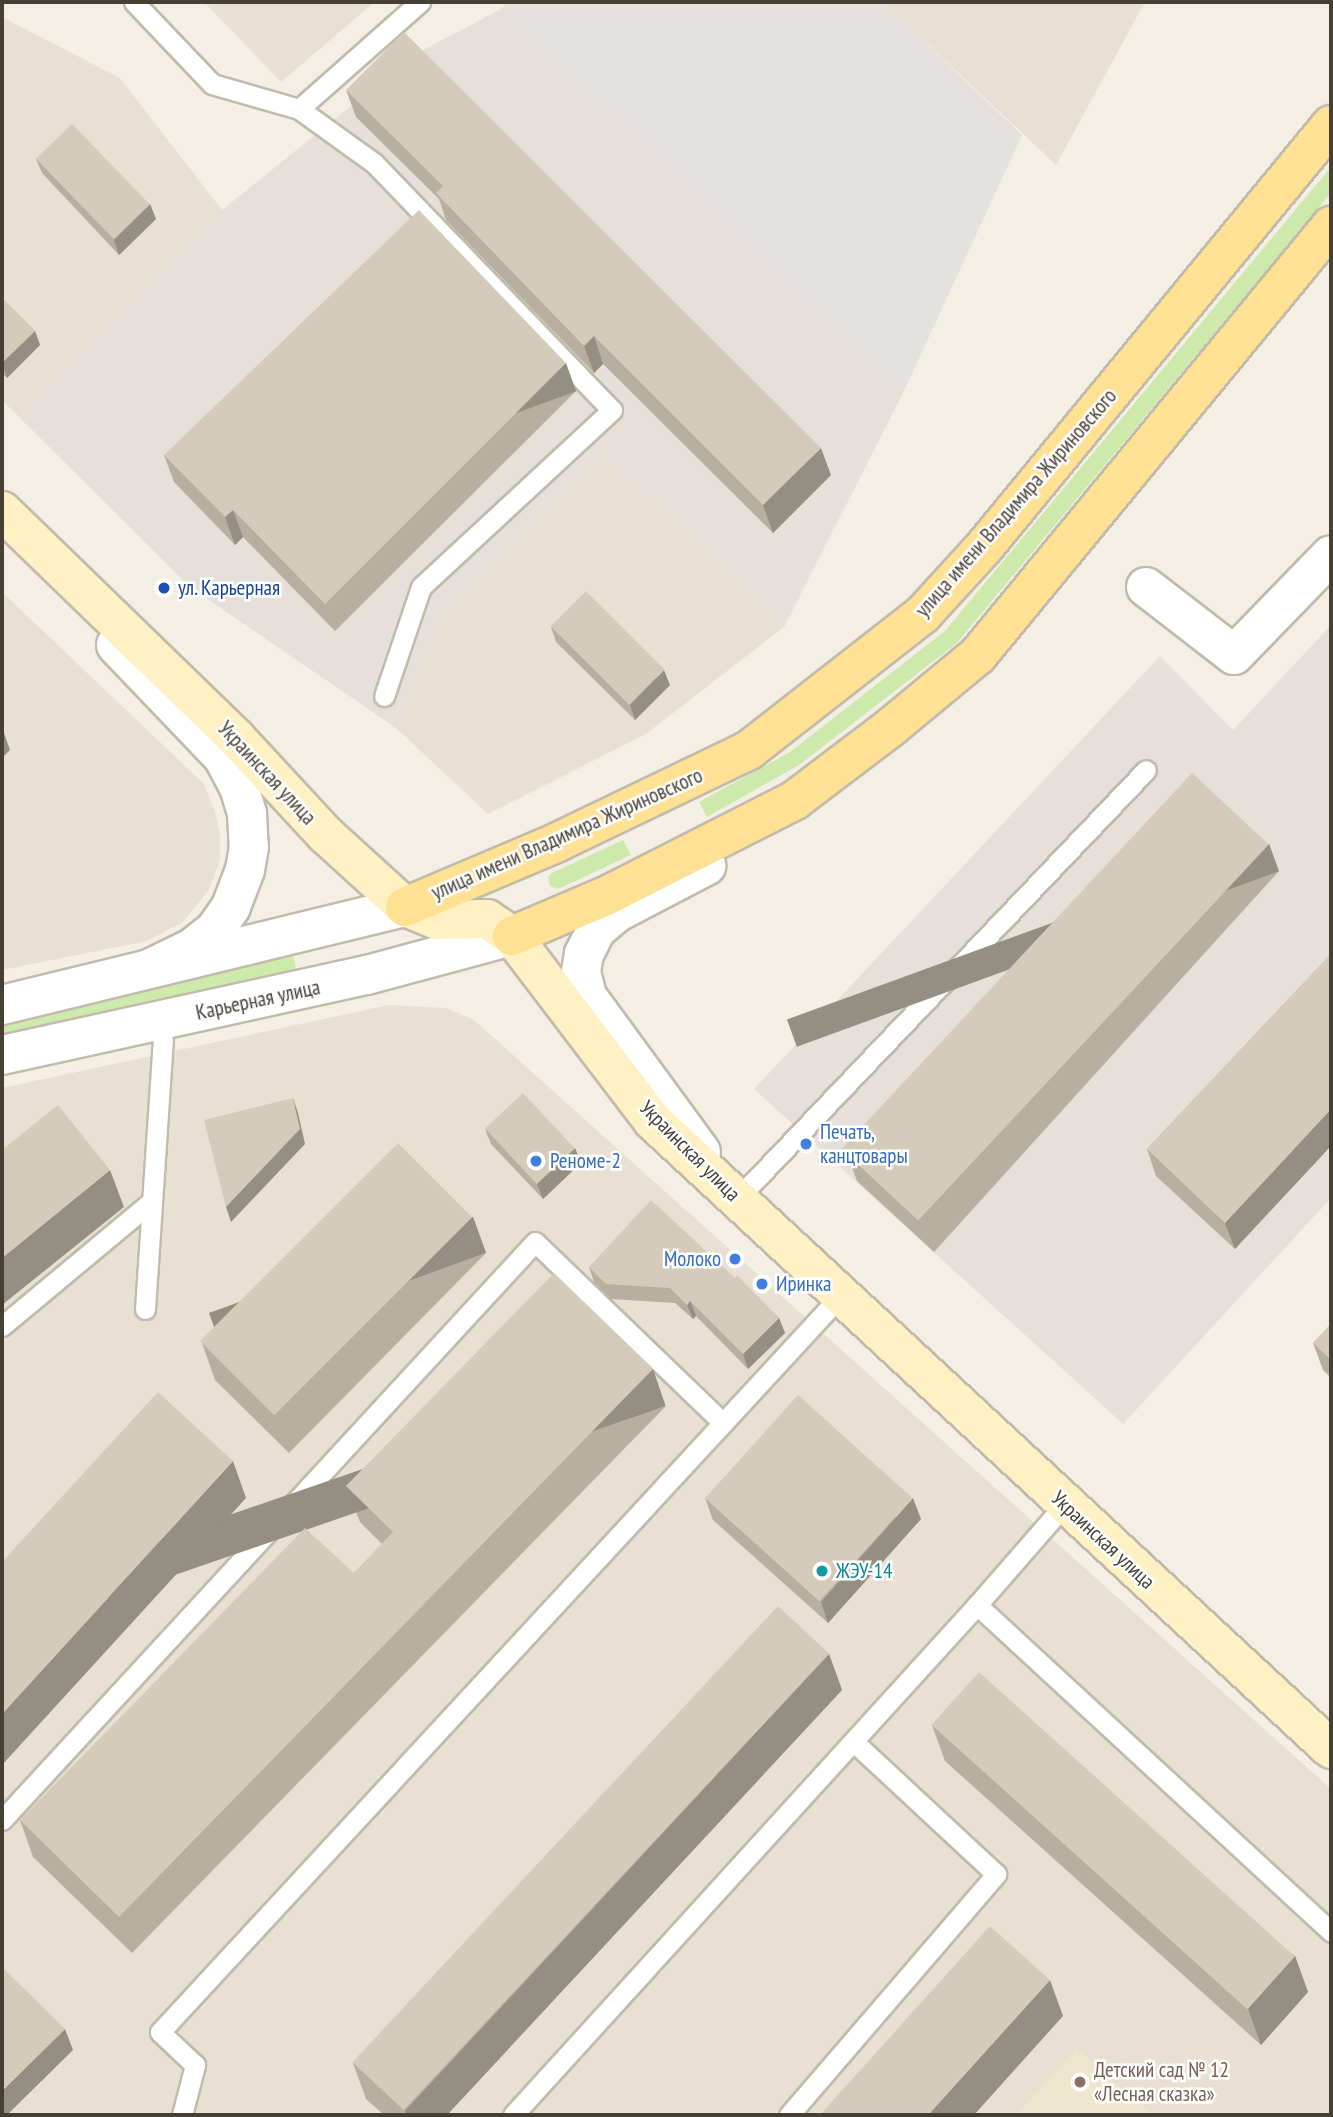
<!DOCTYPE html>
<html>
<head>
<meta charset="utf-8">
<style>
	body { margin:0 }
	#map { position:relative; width:1333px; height:2117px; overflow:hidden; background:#f3efe5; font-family:"PT Sans Narrow",sans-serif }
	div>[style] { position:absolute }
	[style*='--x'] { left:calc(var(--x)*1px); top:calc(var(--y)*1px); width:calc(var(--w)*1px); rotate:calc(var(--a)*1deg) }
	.residential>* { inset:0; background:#e8e1d3 }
	.industrial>* { inset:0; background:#e5e0da }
	.education>* { inset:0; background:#ede5ce }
	.green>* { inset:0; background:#cdeaac }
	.parking>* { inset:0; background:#e4e1de }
	.roads { filter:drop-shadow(2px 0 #c2baaa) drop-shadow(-2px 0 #c2baaa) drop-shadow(0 2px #c2baaa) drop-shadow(0 -2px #c2baaa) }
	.service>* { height:19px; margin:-9.5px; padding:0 9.5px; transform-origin:9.5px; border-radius:9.5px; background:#fff }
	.minor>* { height:38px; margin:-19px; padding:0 19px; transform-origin:19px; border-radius:19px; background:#fff }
	.tertiary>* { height:38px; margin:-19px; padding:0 19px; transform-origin:19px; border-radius:19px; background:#fff }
	.secondary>* { height:38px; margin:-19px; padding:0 19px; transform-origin:19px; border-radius:19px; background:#fff1c4 }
	.primary>* { height:38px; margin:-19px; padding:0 19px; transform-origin:19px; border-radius:19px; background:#ffe193 }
	.wall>* { inset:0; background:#b7afa0 }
	.shaded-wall>* { inset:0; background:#958e82; transform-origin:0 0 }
	.building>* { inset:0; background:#d5cbba; transform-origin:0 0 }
	.dots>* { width:19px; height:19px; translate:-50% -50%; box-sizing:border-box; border:4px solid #fff; border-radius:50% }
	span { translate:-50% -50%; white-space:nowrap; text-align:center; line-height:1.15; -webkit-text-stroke:5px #fff; paint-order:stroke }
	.street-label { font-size:21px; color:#463f34 }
	.transit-label { font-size:21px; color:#164399 }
	.left { translate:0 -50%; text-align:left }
	.shop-label { font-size:21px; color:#366cbe }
	.right { translate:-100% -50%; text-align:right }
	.culture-label { font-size:21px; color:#0d838f }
	.education-label { font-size:21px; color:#785e54 }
	.frame { position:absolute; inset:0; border:4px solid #463f34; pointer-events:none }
</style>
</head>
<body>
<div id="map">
	<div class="residential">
		<div style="clip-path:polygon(204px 2px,375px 2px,281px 82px)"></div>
		<div style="clip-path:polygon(883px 2px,1145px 2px,1056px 165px)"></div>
		<div style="clip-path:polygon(2px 17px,120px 78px,222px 210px,20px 418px,2px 400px)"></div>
		<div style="clip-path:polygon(606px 457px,784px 627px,646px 734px,488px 814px,396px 728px,438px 624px)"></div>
		<div style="clip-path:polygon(2px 592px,203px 783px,215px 811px,220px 835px,220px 860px,209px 890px,183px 922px,147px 941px,2px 970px)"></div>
		<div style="clip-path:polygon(389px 1005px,446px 1008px,474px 1020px,1331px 1789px,1331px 2115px,1152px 2115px,1076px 2049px,1017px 2115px,2px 2115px,2px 1088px)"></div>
	</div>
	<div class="industrial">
		<div style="clip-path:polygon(501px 9px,903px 393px,784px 627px,606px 457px,438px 624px,396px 728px,190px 587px,20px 418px,222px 210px,414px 55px)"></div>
		<div style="clip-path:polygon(1331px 625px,1331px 1198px,1123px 1424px,754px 1089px,1160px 656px,1233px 730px)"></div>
	</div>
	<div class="education">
		<div style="clip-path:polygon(1076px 2048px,1152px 2115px,1017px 2115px)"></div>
	</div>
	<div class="green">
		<div style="clip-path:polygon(1331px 167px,1331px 193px,957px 643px,799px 765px,707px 817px,699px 802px,790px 752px,945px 631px)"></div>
		<div style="clip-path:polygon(623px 840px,631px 855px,558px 889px,550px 886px,548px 877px,552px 873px)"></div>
		<div style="clip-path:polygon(293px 955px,296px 969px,2px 1035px,2px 1026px,10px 1023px)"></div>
	</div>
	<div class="parking">
		<div style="clip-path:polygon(508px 2px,883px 2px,1022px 135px,903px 393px,501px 9px)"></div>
	</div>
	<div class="roads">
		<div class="service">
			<div style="--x:134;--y:2;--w:113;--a:46.4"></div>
			<div style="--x:212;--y:84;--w:91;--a:16"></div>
			<div style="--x:299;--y:109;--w:92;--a:35.8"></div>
			<div style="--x:374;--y:163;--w:343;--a:46.1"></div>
			<div style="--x:612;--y:410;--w:260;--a:137.2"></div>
			<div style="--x:421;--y:587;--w:115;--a:108.7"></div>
			<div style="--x:299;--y:109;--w:162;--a:-41.5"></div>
			<div style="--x:738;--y:1198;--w:591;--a:-46.37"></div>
			<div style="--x:145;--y:1309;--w:271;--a:-86.2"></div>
			<div style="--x:2;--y:1326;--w:195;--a:-39.8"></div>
			<div style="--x:977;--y:1605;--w:482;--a:42.7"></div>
			<div style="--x:2;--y:1820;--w:786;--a:-47.32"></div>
			<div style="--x:535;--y:1242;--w:261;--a:43.9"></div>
			<div style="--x:723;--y:1423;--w:173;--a:-47.3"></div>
			<div style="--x:182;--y:2115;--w:52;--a:-75.4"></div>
			<div style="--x:195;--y:2065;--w:48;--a:-136.7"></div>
			<div style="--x:160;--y:2032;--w:829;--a:-47.25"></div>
			<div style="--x:513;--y:2115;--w:689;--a:-47.7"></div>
			<div style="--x:977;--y:1605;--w:134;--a:-48.9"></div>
			<div style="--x:789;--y:2115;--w:318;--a:-49.3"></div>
			<div style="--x:996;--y:1874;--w:194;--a:-137.1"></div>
		</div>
		<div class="minor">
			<div style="--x:1146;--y:587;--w:111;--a:37.7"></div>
			<div style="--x:1234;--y:655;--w:139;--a:-45.9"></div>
		</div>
		<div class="tertiary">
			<div style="--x:116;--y:645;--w:155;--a:46.3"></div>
			<div style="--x:223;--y:757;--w:34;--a:62"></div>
			<div style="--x:239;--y:787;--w:28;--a:73"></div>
			<div style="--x:247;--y:814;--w:33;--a:87"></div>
			<div style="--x:249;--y:847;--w:23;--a:100"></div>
			<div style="--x:245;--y:870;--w:40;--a:111"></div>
			<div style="--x:231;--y:907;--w:28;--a:125"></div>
			<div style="--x:215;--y:930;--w:29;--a:142"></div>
			<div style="--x:192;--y:948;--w:48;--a:154"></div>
			<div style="--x:2;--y:1005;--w:415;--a:-13.7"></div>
			<div style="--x:2;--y:1055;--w:374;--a:-12.4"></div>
			<div style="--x:367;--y:975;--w:150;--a:-15.1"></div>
			<div style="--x:701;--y:1152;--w:193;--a:-126.2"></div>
			<div style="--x:587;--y:996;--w:25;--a:-104"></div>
			<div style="--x:581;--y:972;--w:18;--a:-81"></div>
			<div style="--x:584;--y:954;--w:27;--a:-63"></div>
			<div style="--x:596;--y:930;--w:26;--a:-40"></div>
			<div style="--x:616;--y:913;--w:102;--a:-27.6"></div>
		</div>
		<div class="secondary">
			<div style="--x:2;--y:511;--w:327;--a:44.1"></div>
			<div style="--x:237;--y:739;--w:131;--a:47.2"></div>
			<div style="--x:326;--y:835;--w:107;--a:42.3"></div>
			<div style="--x:405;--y:907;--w:35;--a:22"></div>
			<div style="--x:437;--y:920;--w:50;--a:-1.1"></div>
			<div style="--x:487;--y:919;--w:30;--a:34"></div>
			<div style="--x:512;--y:936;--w:233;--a:52.7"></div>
			<div style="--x:653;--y:1121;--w:924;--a:42.81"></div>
		</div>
		<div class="primary">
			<div style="--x:405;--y:907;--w:166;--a:-23"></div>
			<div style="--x:558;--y:842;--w:212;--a:-25.7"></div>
			<div style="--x:749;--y:750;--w:221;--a:-38"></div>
			<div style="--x:923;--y:614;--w:92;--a:-47.6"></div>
			<div style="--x:985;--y:546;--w:545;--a:-50.58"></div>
			<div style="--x:512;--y:936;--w:102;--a:-23.1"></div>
			<div style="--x:606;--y:896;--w:212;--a:-26.9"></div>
			<div style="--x:795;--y:800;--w:121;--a:-37.2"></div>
			<div style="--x:891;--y:727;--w:113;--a:-39.6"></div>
			<div style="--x:978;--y:655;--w:556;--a:-50.55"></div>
		</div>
	</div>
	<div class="wall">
		<div style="clip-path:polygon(346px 90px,831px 475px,773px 533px,603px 364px,594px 373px,446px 220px,439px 199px,356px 117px)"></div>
		<div style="clip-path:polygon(36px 159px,150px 204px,156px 219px,119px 255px,42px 173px)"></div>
		<div style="clip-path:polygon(2px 298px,35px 331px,40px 345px,7px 378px,2px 373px)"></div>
		<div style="clip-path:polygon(576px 391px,335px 631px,243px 537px,235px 545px,174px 482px,164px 455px)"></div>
		<div style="clip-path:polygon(551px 627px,670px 685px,635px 720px,556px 642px)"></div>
		<div style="clip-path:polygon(1269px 844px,1279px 871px,934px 1252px,857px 1181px,847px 1154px)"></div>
		<div style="clip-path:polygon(1331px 954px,1235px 1249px,1156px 1176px,1147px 1149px)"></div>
		<div style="clip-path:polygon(485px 1129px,575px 1148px,581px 1163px,543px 1199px,491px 1144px)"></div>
		<div style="clip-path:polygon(473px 1217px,486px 1253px,289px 1453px,215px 1380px,202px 1343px)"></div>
		<div style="clip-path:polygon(589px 1267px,735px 1278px,779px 1318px,785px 1333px,748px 1369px,696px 1316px,693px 1319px,675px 1303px,611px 1299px,594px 1282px)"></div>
		<div style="clip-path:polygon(1331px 1324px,1331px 1378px,1323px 1370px,1313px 1343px)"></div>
		<div style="clip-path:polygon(666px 1406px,132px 1953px,33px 1857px,20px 1820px,354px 1573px,382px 1544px,360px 1522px,346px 1486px)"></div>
		<div style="clip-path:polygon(705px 1498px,921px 1519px,828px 1623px,713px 1520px)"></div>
		<div style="clip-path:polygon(829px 1654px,842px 1690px,447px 2115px,384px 2115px,366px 2099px,353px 2063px)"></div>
		<div style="clip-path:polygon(932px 1725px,1295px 1956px,1308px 1992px,1261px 2045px,945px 1761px)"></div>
	</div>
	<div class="shaded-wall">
		<div style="clip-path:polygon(150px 204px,156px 219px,119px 255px,114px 240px)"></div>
		<div style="clip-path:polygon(35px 331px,40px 345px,7px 378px,2px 363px)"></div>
		<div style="clip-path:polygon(594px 336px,603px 364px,594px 373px,584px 346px)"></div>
		<div style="left:566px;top:363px;width:30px;height:341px;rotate:70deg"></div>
		<div style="clip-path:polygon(821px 448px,831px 475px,773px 533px,763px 505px)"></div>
		<div style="clip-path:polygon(233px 510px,243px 537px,235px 545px,225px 517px)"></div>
		<div style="clip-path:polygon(664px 670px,670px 685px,635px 720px,630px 705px)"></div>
		<div style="clip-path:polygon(2px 727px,10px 750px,2px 758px)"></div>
		<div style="left:1269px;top:844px;width:29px;height:513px;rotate:70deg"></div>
		<div style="clip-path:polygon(293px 1098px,298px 1113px,305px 1144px,231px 1222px,226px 1207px)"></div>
		<div style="clip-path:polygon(1331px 1109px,1331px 1146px,1235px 1249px,1225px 1223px)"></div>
		<div style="clip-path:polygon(575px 1148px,581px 1163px,543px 1199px,537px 1184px)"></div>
		<div style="clip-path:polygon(110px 1170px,124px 1207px,2px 1305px,2px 1258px)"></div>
		<div style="left:473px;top:1217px;width:38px;height:281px;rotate:70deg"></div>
		<div style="clip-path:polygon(690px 1301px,696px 1316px,693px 1319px,687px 1305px)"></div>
		<div style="clip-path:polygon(779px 1318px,785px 1333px,748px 1369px,743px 1354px)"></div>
		<div style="left:653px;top:1369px;width:39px;height:765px;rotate:71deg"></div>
		<div style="clip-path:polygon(233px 1461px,246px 1498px,2px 1765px,2px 1714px)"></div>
		<div style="clip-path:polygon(913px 1498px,921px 1519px,828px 1623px,821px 1602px)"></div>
		<div style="clip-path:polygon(829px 1654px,842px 1690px,447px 2115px,406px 2115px,405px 2111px)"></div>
		<div style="clip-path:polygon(1295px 1956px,1308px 1992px,1261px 2045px,1248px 2009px)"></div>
		<div style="clip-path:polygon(1050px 1980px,1063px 2016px,974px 2115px,928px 2115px)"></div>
		<div style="clip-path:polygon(65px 2029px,73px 2050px,7px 2115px,2px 2115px,2px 2091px)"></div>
	</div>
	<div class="building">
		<div style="clip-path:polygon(404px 32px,821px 448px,763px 505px,594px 336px,584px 346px,436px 193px,443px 186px,346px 90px)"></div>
		<div style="left:72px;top:124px;width:112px;height:50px;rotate:46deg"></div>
		<div style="clip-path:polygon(419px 210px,566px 363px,325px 604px,233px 510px,225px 517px,164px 455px)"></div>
		<div style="clip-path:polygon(2px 298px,35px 331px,2px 363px)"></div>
		<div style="left:586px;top:591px;width:111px;height:50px;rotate:45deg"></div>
		<div style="left:1192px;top:773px;width:105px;height:514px;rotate:43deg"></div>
		<div style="clip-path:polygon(1331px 954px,1331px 1109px,1225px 1223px,1147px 1149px)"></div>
		<div style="left:523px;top:1093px;width:76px;height:52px;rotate:47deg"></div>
		<div style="clip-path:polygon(293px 1098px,300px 1129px,226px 1207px,204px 1120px)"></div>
		<div style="clip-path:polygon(58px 1105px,110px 1170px,2px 1258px,2px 1150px)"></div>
		<div style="left:398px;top:1143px;width:105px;height:280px;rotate:45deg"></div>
		<div style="clip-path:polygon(651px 1200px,735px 1278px,737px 1275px,779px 1318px,743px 1354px,690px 1301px,687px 1305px,670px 1288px,606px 1284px,589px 1267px)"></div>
		<div style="clip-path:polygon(554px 1273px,653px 1369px,119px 1917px,20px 1820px,305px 1528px,354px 1573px,393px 1532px,346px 1486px)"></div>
		<div style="clip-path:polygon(1331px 1324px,1331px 1360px,1313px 1343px)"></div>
		<div style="clip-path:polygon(158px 1392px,233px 1461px,2px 1714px,2px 1562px)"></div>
		<div style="left:798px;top:1395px;width:154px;height:139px;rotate:42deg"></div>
		<div style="left:778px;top:1606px;width:70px;height:624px;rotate:43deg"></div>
		<div style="left:979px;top:1672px;width:425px;height:71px;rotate:42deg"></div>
		<div style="clip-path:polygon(990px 1926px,1050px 1980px,928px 2115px,820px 2115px)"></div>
		<div style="clip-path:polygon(2px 1967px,65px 2029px,2px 2091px)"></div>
	</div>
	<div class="dots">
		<div style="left:164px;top:588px;background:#1a4fb4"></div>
		<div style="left:806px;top:1144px;background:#3f7fe0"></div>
		<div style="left:536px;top:1161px;background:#3f7fe0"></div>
		<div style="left:735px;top:1259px;background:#3f7fe0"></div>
		<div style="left:762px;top:1284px;background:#3f7fe0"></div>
		<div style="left:822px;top:1571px;background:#0f9aa8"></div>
		<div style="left:1080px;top:2082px;background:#8d6e63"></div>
	</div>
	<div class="street-label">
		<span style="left:1016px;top:503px;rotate:-49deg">улица имени Владимира Жириновского</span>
		<span style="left:267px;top:773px;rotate:47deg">Украинская улица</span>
		<span style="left:567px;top:834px;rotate:-24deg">улица имени Владимира Жириновского</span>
		<span style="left:258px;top:1000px;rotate:-12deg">Карьерная улица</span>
		<span style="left:690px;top:1151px;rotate:45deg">Украинская улица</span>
		<span style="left:1103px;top:1540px;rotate:43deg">Украинская улица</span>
	</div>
	<div class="transit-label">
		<span class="left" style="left:178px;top:588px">ул. Карьерная</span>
	</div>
	<div class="shop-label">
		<span class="left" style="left:820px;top:1144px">Печать,<br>канцтовары</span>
		<span class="left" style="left:550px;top:1161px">Реноме-2</span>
		<span class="right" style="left:721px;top:1259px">Молоко</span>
		<span class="left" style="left:776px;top:1284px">Иринка</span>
	</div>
	<div class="culture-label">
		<span class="left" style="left:836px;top:1571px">ЖЭУ-14</span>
	</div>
	<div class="education-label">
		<span class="left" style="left:1094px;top:2082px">Детский сад № 12<br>«Лесная сказка»</span>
	</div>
	<div class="frame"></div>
</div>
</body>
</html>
